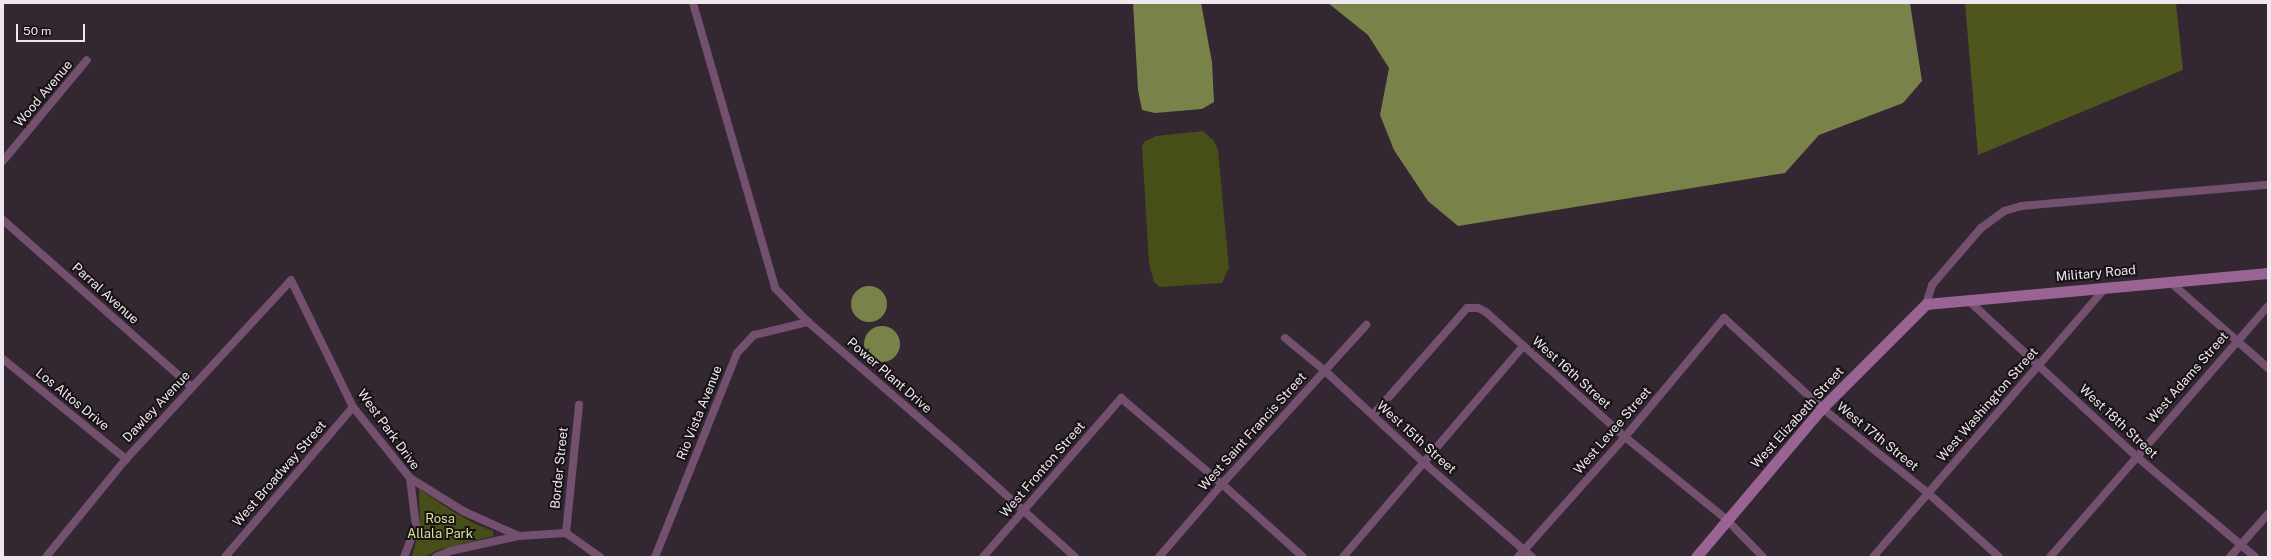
<!DOCTYPE html>
<html>
<head>
<meta charset="utf-8">
<style>
	body { margin:0 }
	#map { position:relative; width:2271px; height:560px; overflow:hidden; background:#332731; font-family:"Public Sans",sans-serif }
	div>[style] { position:absolute }
	[style*='--x'] { left:calc(var(--x)*1px); top:calc(var(--y)*1px); width:calc(var(--w)*1px); rotate:calc(var(--a)*1deg) }
	.green>* { inset:0; background:#474e18 }
	.forest>* { inset:0; background:#4f561d }
	.water>* { inset:0; background:#798249 }
	.round { border-radius:50% }
	.street>* { height:8px; margin:-4px; padding:0 4px; transform-origin:4px; border-radius:4px; background:#72506e }
	.secondary>* { height:11px; margin:-5.5px; padding:0 5.5px; transform-origin:5.5px; border-radius:5.5px; background:#996493 }
	span { translate:-50% -50%; white-space:nowrap; text-align:center; line-height:1.15; -webkit-text-stroke:4px #171216; paint-order:stroke }
	.street-label { font-size:13px; color:#efe7ee }
	.park-label { font-size:13px; color:#d7e48e }
	.frame { position:absolute; inset:0; border:4px solid #efe7ee; pointer-events:none }
	.scale { position:absolute; left:16px; top:24px; width:69px; height:18px; box-sizing:border-box; border:2px solid #efe7ee; border-top:0; padding-left:5px; font-size:12px; line-height:14px; white-space:nowrap; color:#efe7ee; -webkit-text-stroke:3px #171216; paint-order:stroke }
</style>
</head>
<body>
<div id="map">
	<div class="green">
		<div style="clip-path:polygon(1203px 131px,1214px 141px,1218px 150px,1229px 268px,1222px 283px,1160px 287px,1154px 282px,1149px 263px,1142px 147px,1144px 142px,1156px 136px)"></div>
		<div style="clip-path:polygon(419px 489px,454px 512px,477px 525px,493px 531px,493px 536px,438px 550px,424px 557px,412px 557px,420px 526px)"></div>
	</div>
	<div class="forest">
		<div style="clip-path:polygon(1965px 3px,2176px 3px,2183px 70px,1978px 155px)"></div>
	</div>
	<div class="water">
		<div style="clip-path:polygon(1133px 3px,1201px 3px,1212px 62px,1214px 102px,1202px 109px,1155px 113px,1142px 110px,1138px 90px)"></div>
		<div style="clip-path:polygon(1328px 3px,1910px 3px,1922px 81px,1903px 103px,1819px 135px,1785px 173px,1458px 226px,1428px 201px,1394px 150px,1380px 115px,1389px 68px,1368px 35px)"></div>
		<div class="round" style="left:851px;top:286px;width:36px;height:36px"></div>
		<div class="round" style="left:864px;top:326px;width:36px;height:36px"></div>
	</div>
	<div class="street">
		<div style="--x:693;--y:3;--w:297;--a:73.9"></div>
		<div style="--x:775;--y:288;--w:47;--a:45.9"></div>
		<div style="--x:808;--y:322;--w:193;--a:40.8"></div>
		<div style="--x:954;--y:448;--w:163;--a:42"></div>
		<div style="--x:3;--y:161;--w:131;--a:-50.3"></div>
		<div style="--x:3;--y:220;--w:252;--a:41.5"></div>
		<div style="--x:2169;--y:281;--w:132;--a:41.3"></div>
		<div style="--x:1968;--y:300;--w:229;--a:42.9"></div>
		<div style="--x:2136;--y:456;--w:156;--a:40.3"></div>
		<div style="--x:1926;--y:304;--w:20;--a:-72"></div>
		<div style="--x:1932;--y:285;--w:75;--a:-49.3"></div>
		<div style="--x:1981;--y:228;--w:29;--a:-36"></div>
		<div style="--x:2004;--y:211;--w:18;--a:-16"></div>
		<div style="--x:2021;--y:206;--w:248;--a:-4.9"></div>
		<div style="--x:1285;--y:338;--w:50;--a:39.4"></div>
		<div style="--x:1324;--y:370;--w:135;--a:42.9"></div>
		<div style="--x:1423;--y:462;--w:145;--a:41.1"></div>
		<div style="--x:3;--y:359;--w:159;--a:39.1"></div>
		<div style="--x:1373;--y:415;--w:142;--a:-48.7"></div>
		<div style="--x:1467;--y:308;--w:11;--a:0"></div>
		<div style="--x:1478;--y:308;--w:9;--a:27"></div>
		<div style="--x:1486;--y:312;--w:187;--a:42"></div>
		<div style="--x:1625;--y:437;--w:132;--a:39.1"></div>
		<div style="--x:1727;--y:520;--w:52;--a:45.8"></div>
		<div style="--x:410;--y:478;--w:62;--a:31.9"></div>
		<div style="--x:463;--y:511;--w:61;--a:24.1"></div>
		<div style="--x:519;--y:536;--w:47;--a:-3.7"></div>
		<div style="--x:566;--y:533;--w:42;--a:35.2"></div>
		<div style="--x:566;--y:533;--w:129;--a:-84.2"></div>
		<div style="--x:46;--y:557;--w:127;--a:-50.8"></div>
		<div style="--x:126;--y:459;--w:243;--a:-47.3"></div>
		<div style="--x:291;--y:280;--w:141;--a:64"></div>
		<div style="--x:353;--y:407;--w:91;--a:51.2"></div>
		<div style="--x:410;--y:478;--w:48;--a:82.9"></div>
		<div style="--x:416;--y:526;--w:33;--a:111"></div>
		<div style="--x:225;--y:557;--w:197;--a:-49.5"></div>
		<div style="--x:436;--y:557;--w:15;--a:-23"></div>
		<div style="--x:450;--y:551;--w:71;--a:-12.3"></div>
		<div style="--x:655;--y:557;--w:220;--a:-68.1"></div>
		<div style="--x:737;--y:353;--w:25;--a:-47"></div>
		<div style="--x:754;--y:335;--w:56;--a:-13.5"></div>
		<div style="--x:983;--y:557;--w:211;--a:-49"></div>
		<div style="--x:1121;--y:398;--w:133;--a:40.4"></div>
		<div style="--x:1222;--y:484;--w:109;--a:42"></div>
		<div style="--x:1159;--y:557;--w:96;--a:-49.2"></div>
		<div style="--x:1222;--y:484;--w:215;--a:-47.8"></div>
		<div style="--x:1343;--y:557;--w:277;--a:-49.5"></div>
		<div style="--x:1518;--y:557;--w:161;--a:-48.3"></div>
		<div style="--x:1625;--y:437;--w:155;--a:-50.2"></div>
		<div style="--x:1724;--y:318;--w:133;--a:42.6"></div>
		<div style="--x:1822;--y:408;--w:136;--a:38.7"></div>
		<div style="--x:1928;--y:493;--w:96;--a:42"></div>
		<div style="--x:1873;--y:557;--w:357;--a:-49.2"></div>
		<div style="--x:2050;--y:557;--w:332;--a:-49"></div>
		<div style="--x:2230;--y:557;--w:57;--a:-48.5"></div>
	</div>
	<div class="secondary">
		<div style="--x:1696;--y:557;--w:195;--a:-49.8"></div>
		<div style="--x:1822;--y:408;--w:147;--a:-45"></div>
		<div style="--x:1926;--y:304;--w:343;--a:-5.2"></div>
	</div>
	<div class="street-label">
		<span style="left:44px;top:94px;rotate:-50deg">Wood Avenue</span>
		<span style="left:2096px;top:274px;rotate:-5deg">Military Road</span>
		<span style="left:105px;top:294px;rotate:42deg">Parral Avenue</span>
		<span style="left:1571px;top:373px;rotate:42deg">West 16th Street</span>
		<span style="left:889px;top:376px;rotate:41deg">Power Plant Drive</span>
		<span style="left:2188px;top:378px;rotate:-49deg">West Adams Street</span>
		<span style="left:72px;top:400px;rotate:39deg">Los Altos Drive</span>
		<span style="left:1988px;top:405px;rotate:-49deg">West Washington Street</span>
		<span style="left:157px;top:407px;rotate:-47deg">Dawley Avenue</span>
		<span style="left:700px;top:413px;rotate:-68deg">Rio Vista Avenue</span>
		<span style="left:1798px;top:418px;rotate:-48deg">West Elizabeth Street</span>
		<span style="left:2118px;top:422px;rotate:43deg">West 18th Street</span>
		<span style="left:388px;top:430px;rotate:54deg">West Park Drive</span>
		<span style="left:1613px;top:431px;rotate:-49deg">West Levee Street</span>
		<span style="left:1253px;top:432px;rotate:-48deg">West Saint Francis Street</span>
		<span style="left:1877px;top:437px;rotate:39deg">West 17th Street</span>
		<span style="left:1416px;top:438px;rotate:42deg">West 15th Street</span>
		<span style="left:560px;top:468px;rotate:-84deg">Border Street</span>
		<span style="left:1043px;top:470px;rotate:-49deg">West Fronton Street</span>
		<span style="left:280px;top:474px;rotate:-49deg">West Broadway Street</span>
	</div>
	<div class="park-label">
		<span style="left:440px;top:527px">Rosa<br>Allala Park</span>
	</div>
	<div class="frame"></div>
	<div class="scale">50 m</div>
</div>
</body>
</html>
